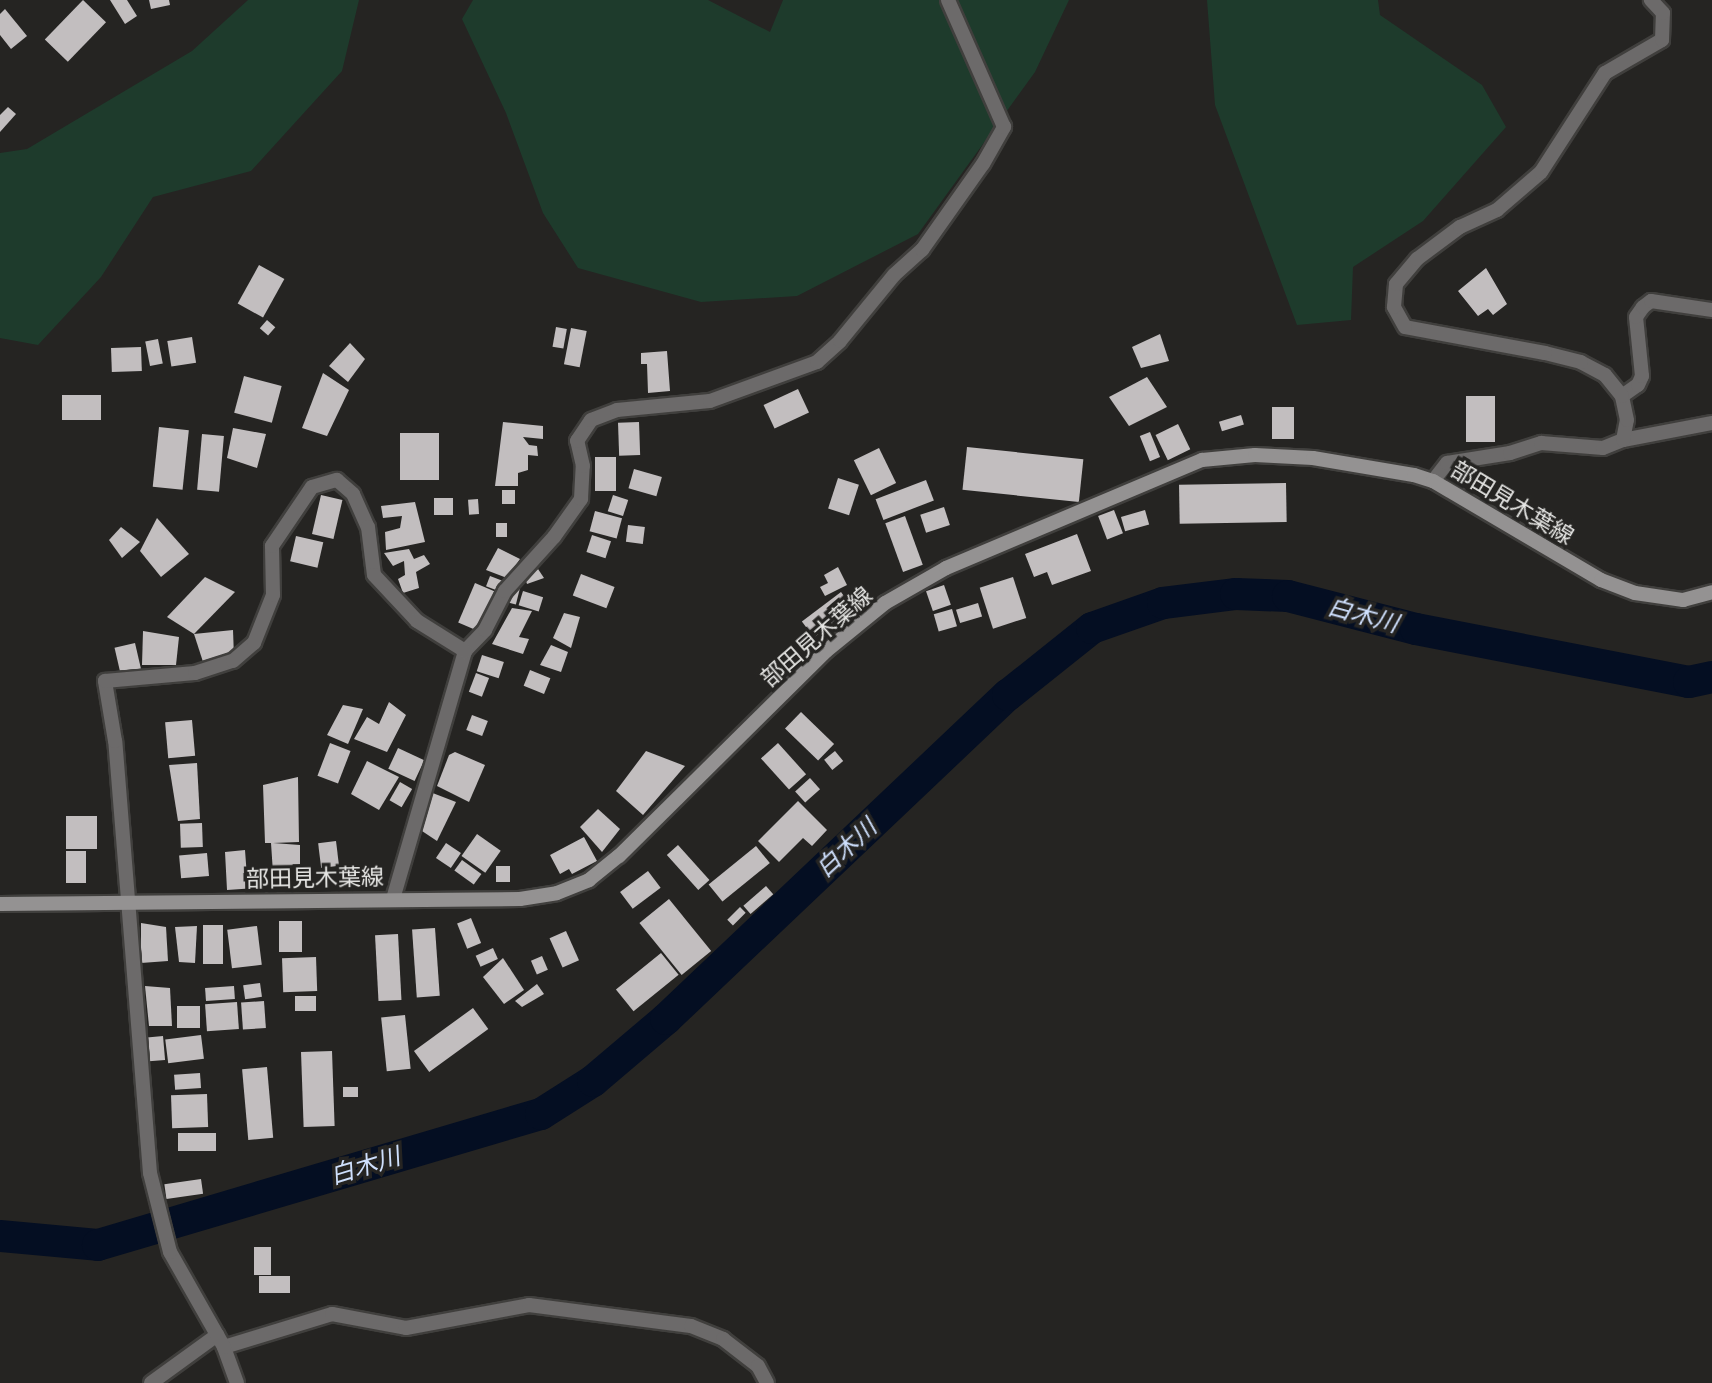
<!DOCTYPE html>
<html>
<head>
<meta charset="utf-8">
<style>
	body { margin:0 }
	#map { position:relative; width:1712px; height:1383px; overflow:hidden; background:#252422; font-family:"IBM Plex Sans","Noto Sans JP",sans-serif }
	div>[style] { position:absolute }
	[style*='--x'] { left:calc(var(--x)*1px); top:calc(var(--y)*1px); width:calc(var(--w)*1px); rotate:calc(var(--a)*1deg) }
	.green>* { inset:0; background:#1e3b2c }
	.river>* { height:32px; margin:-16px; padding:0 16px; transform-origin:16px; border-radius:16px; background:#040e22 }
	.building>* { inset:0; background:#c2bebf; transform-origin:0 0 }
	.roads { filter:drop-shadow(2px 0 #403f3d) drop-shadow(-2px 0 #403f3d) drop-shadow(0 2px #403f3d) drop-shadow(0 -2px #403f3d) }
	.minor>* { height:14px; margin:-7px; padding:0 7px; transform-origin:7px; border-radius:7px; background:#6c6a6a }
	.secondary>* { height:14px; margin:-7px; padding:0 7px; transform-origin:7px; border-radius:7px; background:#949292 }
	span { translate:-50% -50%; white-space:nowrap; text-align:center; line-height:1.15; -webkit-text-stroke:7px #252422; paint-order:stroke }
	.street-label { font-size:23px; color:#e6e6e4 }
	.water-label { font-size:24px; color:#cfe0fd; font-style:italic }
</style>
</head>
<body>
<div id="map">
	<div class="green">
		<div style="clip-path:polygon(248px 0,359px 0,342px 71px,251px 171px,153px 197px,101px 277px,38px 345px,0 338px,0 153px,27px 149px,192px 51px)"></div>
		<div style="clip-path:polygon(473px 0,708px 0,770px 32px,783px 0,1069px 0,1035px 72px,918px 234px,797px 296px,701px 302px,578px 268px,543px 213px,506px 113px,462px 19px)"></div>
		<div style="clip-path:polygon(1207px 0,1378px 0,1380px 15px,1482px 85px,1506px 127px,1423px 221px,1353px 267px,1351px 320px,1297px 325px,1215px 105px)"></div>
	</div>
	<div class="river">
		<div style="--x:0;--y:1236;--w:98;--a:5.2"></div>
		<div style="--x:98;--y:1245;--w:462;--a:-16.5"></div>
		<div style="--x:541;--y:1114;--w:62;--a:-32.4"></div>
		<div style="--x:593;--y:1081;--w:96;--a:-40.3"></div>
		<div style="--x:666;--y:1019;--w:471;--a:-43.5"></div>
		<div style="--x:1008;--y:695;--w:107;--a:-38.6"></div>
		<div style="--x:1092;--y:628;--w:75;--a:-19.4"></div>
		<div style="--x:1163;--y:603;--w:74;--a:-7"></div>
		<div style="--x:1236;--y:594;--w:52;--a:2.2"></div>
		<div style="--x:1288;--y:596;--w:132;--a:14.5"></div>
		<div style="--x:1416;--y:629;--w:278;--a:11"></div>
		<div style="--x:1689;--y:682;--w:24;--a:-12"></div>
	</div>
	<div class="building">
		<div style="left:83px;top:0;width:32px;height:55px;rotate:44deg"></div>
		<div style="clip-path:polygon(110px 0,127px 0,137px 16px,125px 24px)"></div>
		<div style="clip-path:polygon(149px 0,169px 0,170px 5px,151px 9px)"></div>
		<div style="clip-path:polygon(5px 9px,27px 36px,11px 49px,0 35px,0 14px)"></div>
		<div style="clip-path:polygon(8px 107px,16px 114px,0 132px,0 115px)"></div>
		<div style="left:259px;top:265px;width:29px;height:44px;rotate:29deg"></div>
		<div style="clip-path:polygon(1486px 268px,1507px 304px,1493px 315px,1488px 309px,1478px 316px,1458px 291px)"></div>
		<div style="left:267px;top:320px;width:11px;height:11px;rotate:41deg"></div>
		<div style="left:556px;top:327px;width:11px;height:20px;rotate:10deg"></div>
		<div style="left:571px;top:328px;width:16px;height:37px;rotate:11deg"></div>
		<div style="clip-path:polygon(1160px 334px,1169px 361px,1141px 368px,1132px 347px)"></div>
		<div style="left:192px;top:337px;width:26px;height:25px;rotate:81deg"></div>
		<div style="left:158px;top:339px;width:25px;height:13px;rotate:79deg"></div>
		<div style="clip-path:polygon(350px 343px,365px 359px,348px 382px,329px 366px)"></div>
		<div style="left:141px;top:347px;width:24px;height:30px;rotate:88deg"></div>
		<div style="clip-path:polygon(667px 351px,670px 391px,648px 393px,647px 364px,641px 364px,641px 353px)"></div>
		<div style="clip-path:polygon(323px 373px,349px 390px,327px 436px,302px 428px)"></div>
		<div style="left:244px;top:376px;width:39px;height:38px;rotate:15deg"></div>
		<div style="clip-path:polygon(1147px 377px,1167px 407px,1129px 426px,1109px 397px)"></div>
		<div style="left:798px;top:389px;width:26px;height:38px;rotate:65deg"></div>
		<div style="left:62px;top:395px;width:39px;height:25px"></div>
		<div style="left:1466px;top:396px;width:29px;height:46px"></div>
		<div style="left:1272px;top:407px;width:22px;height:32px"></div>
		<div style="left:1241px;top:415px;width:10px;height:23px;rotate:73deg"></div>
		<div style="clip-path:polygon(503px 422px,543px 426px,543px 439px,523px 437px,529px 445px,537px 446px,538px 456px,528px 455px,528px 470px,518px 473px,518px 486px,495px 486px)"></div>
		<div style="left:639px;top:422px;width:33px;height:21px;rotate:88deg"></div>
		<div style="left:1178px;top:424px;width:28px;height:25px;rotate:64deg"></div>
		<div style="left:159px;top:427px;width:30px;height:60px;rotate:6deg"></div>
		<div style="clip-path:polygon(233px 428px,266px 434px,257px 468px,227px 458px)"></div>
		<div style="left:1150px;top:432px;width:27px;height:11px;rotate:68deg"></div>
		<div style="left:400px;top:433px;width:39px;height:47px"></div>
		<div style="left:202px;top:434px;width:22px;height:56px;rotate:5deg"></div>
		<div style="left:967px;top:447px;width:117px;height:43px;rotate:6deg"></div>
		<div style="left:879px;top:448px;width:39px;height:28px;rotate:64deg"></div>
		<div style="left:595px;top:457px;width:21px;height:34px"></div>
		<div style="left:634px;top:469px;width:29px;height:20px;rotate:16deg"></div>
		<div style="left:838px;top:478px;width:22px;height:32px;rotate:18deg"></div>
		<div style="left:926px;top:480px;width:22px;height:54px;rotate:69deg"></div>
		<div style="left:1286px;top:483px;width:39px;height:107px;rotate:89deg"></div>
		<div style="left:502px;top:490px;width:13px;height:14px"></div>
		<div style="left:321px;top:495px;width:22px;height:40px;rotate:13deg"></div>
		<div style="left:613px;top:495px;width:16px;height:17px;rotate:18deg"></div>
		<div style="left:453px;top:498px;width:17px;height:19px;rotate:90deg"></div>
		<div style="left:478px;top:499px;width:15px;height:10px;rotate:86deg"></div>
		<div style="clip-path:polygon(415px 502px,425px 542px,386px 550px,385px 532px,400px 528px,402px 516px,383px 518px,381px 506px)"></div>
		<div style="left:944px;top:507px;width:19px;height:25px;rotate:72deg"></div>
		<div style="left:1114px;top:510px;width:25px;height:17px;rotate:69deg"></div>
		<div style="left:1145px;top:510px;width:15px;height:25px;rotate:74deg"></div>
		<div style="left:595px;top:511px;width:28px;height:21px;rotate:15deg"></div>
		<div style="left:905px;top:516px;width:52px;height:21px;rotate:70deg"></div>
		<div style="clip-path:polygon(157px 518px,189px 554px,161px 577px,140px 551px)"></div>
		<div style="left:496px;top:523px;width:11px;height:14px"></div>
		<div style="left:628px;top:525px;width:17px;height:17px;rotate:7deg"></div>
		<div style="clip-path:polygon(121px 527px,140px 542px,122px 558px,109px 540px)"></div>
		<div style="clip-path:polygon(1077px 534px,1091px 571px,1052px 585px,1047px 572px,1034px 577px,1025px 554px)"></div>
		<div style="left:592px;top:535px;width:20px;height:18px;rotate:18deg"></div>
		<div style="left:296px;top:536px;width:28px;height:26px;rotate:13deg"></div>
		<div style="clip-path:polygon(498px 548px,520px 559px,507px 578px,486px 570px)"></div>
		<div style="clip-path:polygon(409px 549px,414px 559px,424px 555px,430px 564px,416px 572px,419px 588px,403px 593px,398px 579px,405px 575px,404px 561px,393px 566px,384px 553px)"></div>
		<div style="clip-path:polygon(838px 567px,847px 585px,825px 596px,820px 587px,828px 583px,824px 575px)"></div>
		<div style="clip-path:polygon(538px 569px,544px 578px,527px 584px,525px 578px)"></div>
		<div style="left:581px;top:574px;width:36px;height:23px;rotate:21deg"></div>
		<div style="left:490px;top:576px;width:14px;height:11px;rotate:21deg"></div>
		<div style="clip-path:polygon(205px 577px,235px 592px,194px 634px,167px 617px)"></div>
		<div style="left:1013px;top:577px;width:43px;height:35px;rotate:72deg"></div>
		<div style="left:475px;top:583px;width:21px;height:43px;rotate:23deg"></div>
		<div style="left:944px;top:585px;width:21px;height:19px;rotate:71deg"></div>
		<div style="left:512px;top:587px;width:8px;height:16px;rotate:14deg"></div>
		<div style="left:523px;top:591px;width:21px;height:15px;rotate:17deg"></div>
		<div style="left:841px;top:592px;width:20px;height:49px;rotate:53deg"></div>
		<div style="left:978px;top:603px;width:14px;height:23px;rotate:73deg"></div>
		<div style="clip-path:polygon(512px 608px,532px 611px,519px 637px,529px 639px,523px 654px,492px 644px)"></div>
		<div style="left:952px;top:609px;width:18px;height:19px;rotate:74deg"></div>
		<div style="clip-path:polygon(564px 613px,580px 617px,571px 648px,553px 638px)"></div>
		<div style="clip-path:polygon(233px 630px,234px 657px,204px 665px,194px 634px)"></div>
		<div style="clip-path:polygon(143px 631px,179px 637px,176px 665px,142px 665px)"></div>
		<div style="left:135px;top:643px;width:27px;height:21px;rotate:77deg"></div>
		<div style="clip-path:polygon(551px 645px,568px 652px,561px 672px,540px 665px)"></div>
		<div style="left:482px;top:655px;width:23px;height:17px;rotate:18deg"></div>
		<div style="left:530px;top:670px;width:22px;height:17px;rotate:22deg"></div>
		<div style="left:476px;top:673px;width:14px;height:20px;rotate:21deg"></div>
		<div style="clip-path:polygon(389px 702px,406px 715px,387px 752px,354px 739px,367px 717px,379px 724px)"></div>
		<div style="clip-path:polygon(343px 705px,363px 709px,348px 744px,327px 735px)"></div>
		<div style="left:801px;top:712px;width:46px;height:23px;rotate:44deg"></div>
		<div style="left:472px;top:715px;width:17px;height:16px;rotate:21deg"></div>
		<div style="left:192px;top:720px;width:36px;height:27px;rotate:85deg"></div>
		<div style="left:330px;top:743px;width:22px;height:35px;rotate:21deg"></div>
		<div style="left:778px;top:743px;width:42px;height:23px;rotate:48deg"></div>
		<div style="left:398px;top:748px;width:29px;height:23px;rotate:25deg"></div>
		<div style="clip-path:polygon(646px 751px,685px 766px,643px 815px,616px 791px)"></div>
		<div style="left:835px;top:751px;width:13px;height:14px;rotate:51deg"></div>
		<div style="clip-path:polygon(455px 752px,485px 765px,469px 802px,437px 786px,449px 755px)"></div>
		<div style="clip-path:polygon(367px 761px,399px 777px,379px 810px,351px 794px)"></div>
		<div style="clip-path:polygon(197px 763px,200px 819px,178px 821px,169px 765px)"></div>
		<div style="clip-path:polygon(298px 777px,299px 842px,273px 843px,300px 845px,300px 887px,274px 888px,271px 843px,265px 843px,263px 785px)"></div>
		<div style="left:810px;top:778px;width:15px;height:20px;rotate:48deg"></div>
		<div style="left:400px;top:782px;width:14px;height:21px;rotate:30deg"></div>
		<div style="clip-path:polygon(430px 792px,456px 802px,437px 841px,416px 827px)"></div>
		<div style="clip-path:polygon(798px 801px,827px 830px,812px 846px,803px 838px,779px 862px,758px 841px)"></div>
		<div style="clip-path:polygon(598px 809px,620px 829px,602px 852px,580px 827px)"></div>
		<div style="left:66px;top:816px;width:31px;height:33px"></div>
		<div style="left:202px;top:823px;width:24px;height:22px;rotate:88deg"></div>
		<div style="left:477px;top:834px;width:29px;height:27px;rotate:35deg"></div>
		<div style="clip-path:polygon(584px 837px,597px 861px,572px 874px,569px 869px,560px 874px,550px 855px)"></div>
		<div style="left:336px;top:841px;width:25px;height:18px;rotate:83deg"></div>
		<div style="left:446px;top:843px;width:18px;height:18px;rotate:34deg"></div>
		<div style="left:678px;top:845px;width:47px;height:15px;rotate:48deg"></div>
		<div style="left:756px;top:846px;width:22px;height:61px;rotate:51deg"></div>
		<div style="clip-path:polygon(245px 850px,247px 877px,255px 877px,256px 888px,227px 890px,225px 852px)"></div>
		<div style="left:66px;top:851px;width:20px;height:32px"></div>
		<div style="left:207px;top:853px;width:23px;height:28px;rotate:85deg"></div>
		<div style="left:462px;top:860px;width:24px;height:13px;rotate:36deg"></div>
		<div style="left:496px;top:866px;width:14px;height:16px"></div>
		<div style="left:648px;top:871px;width:21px;height:35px;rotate:53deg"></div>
		<div style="left:766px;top:886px;width:11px;height:30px;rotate:49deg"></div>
		<div style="left:669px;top:899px;width:67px;height:38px;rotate:51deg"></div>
		<div style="left:740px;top:907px;width:8px;height:18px;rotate:45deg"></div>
		<div style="left:471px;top:918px;width:27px;height:15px;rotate:68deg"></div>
		<div style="left:279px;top:921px;width:23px;height:31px"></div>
		<div style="clip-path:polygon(141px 923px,166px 927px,168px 961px,141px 963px)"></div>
		<div style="left:203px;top:925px;width:20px;height:39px"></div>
		<div style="clip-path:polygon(197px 926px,195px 963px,179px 962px,175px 927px)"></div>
		<div style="left:257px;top:926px;width:39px;height:30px;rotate:83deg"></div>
		<div style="left:435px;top:928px;width:68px;height:23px;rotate:86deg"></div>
		<div style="left:566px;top:931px;width:32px;height:18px;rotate:66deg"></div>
		<div style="left:398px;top:934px;width:66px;height:23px;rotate:87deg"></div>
		<div style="left:493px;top:948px;width:12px;height:19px;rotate:66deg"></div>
		<div style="left:661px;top:953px;width:28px;height:58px;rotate:51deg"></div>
		<div style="left:542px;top:956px;width:15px;height:12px;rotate:67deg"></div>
		<div style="left:316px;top:957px;width:34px;height:34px;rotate:88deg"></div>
		<div style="clip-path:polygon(503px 958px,524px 990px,504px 1004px,483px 977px)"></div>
		<div style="left:260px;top:983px;width:14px;height:17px;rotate:82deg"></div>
		<div style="clip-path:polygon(537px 984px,544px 994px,522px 1007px,515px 1001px)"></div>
		<div style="clip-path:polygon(145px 986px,170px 988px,172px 1026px,149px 1026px)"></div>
		<div style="left:234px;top:986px;width:13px;height:29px;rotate:86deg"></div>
		<div style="left:316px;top:996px;width:15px;height:21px;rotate:90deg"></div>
		<div style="left:264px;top:1001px;width:27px;height:23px;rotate:86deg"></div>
		<div style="left:237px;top:1002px;width:27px;height:32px;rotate:86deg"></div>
		<div style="left:177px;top:1006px;width:23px;height:22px"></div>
		<div style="left:473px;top:1008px;width:26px;height:73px;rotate:54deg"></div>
		<div style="left:405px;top:1015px;width:54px;height:24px;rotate:84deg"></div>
		<div style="left:201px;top:1035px;width:24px;height:36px;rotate:83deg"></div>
		<div style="left:163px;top:1036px;width:24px;height:16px;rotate:85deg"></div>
		<div style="left:332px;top:1051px;width:75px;height:31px;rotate:88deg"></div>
		<div style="left:267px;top:1067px;width:71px;height:25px;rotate:85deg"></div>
		<div style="left:200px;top:1073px;width:15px;height:26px;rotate:86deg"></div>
		<div style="left:358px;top:1087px;width:10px;height:15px;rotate:90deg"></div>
		<div style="left:207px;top:1094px;width:33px;height:36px;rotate:88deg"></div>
		<div style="left:216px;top:1133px;width:18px;height:38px;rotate:90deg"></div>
		<div style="left:201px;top:1179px;width:15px;height:37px;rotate:82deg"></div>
		<div style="left:254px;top:1247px;width:17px;height:28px"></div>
		<div style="left:290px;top:1276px;width:17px;height:31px;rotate:90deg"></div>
	</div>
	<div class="roads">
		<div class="minor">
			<div style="--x:1622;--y:396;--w:19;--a:-35"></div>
			<div style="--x:1638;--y:385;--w:10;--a:-66"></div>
			<div style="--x:1642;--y:376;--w:59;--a:-95.8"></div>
			<div style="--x:1636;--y:317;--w:12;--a:-55"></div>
			<div style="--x:1643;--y:307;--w:10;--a:-37"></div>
			<div style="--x:1651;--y:301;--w:62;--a:8.4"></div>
			<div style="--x:1623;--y:440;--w:91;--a:-10.8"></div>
			<div style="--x:1433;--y:481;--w:23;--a:-52"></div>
			<div style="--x:1447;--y:463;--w:64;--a:-9"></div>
			<div style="--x:1510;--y:453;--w:33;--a:-18"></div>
			<div style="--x:1541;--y:443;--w:62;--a:4.6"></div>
			<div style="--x:1603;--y:448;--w:22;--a:-22"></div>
			<div style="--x:1623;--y:440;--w:20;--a:-79"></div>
			<div style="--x:1627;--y:420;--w:25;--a:-102"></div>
			<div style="--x:1622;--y:396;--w:27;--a:-129"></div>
			<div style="--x:1605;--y:375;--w:27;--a:-152"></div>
			<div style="--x:1581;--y:362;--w:37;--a:-166"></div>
			<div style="--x:1545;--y:353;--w:142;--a:-169.5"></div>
			<div style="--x:1405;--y:327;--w:23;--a:-119"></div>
			<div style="--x:1394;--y:307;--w:23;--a:-85"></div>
			<div style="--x:1396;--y:284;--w:33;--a:-50"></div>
			<div style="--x:1417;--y:259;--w:54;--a:-36.7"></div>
			<div style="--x:1460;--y:227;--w:41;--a:-24.7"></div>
			<div style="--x:1497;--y:210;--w:58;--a:-40.8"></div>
			<div style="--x:1541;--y:172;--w:118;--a:-57.1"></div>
			<div style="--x:1605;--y:73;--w:66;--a:-30.1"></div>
			<div style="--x:1662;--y:40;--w:27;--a:-88"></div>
			<div style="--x:1663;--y:13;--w:18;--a:-133"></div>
			<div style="--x:393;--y:899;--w:258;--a:-73.8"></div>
			<div style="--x:465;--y:651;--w:29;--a:-46"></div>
			<div style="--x:485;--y:630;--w:44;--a:-62.9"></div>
			<div style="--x:505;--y:591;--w:73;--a:-47.8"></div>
			<div style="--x:554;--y:537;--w:47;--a:-54.6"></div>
			<div style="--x:581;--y:499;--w:33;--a:-87"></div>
			<div style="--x:583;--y:466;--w:26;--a:-103"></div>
			<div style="--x:577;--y:441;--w:25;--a:-56"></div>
			<div style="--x:591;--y:420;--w:28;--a:-21"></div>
			<div style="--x:617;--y:410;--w:93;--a:-5.5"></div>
			<div style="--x:710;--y:401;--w:114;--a:-20"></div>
			<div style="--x:817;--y:362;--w:31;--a:-42"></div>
			<div style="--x:840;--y:341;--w:85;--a:-50.7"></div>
			<div style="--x:894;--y:275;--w:38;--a:-42"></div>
			<div style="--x:922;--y:250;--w:105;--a:-54.7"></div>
			<div style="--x:983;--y:164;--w:43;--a:-60.4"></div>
			<div style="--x:1004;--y:127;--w:139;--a:-113.8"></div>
			<div style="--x:224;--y:1347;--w:113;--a:-17"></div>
			<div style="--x:332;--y:1314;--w:75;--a:10.7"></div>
			<div style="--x:406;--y:1328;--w:125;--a:-10.6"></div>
			<div style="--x:529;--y:1305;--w:163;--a:7.4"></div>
			<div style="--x:691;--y:1326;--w:35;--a:22"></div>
			<div style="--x:723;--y:1339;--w:44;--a:37.6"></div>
			<div style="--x:758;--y:1366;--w:19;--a:62"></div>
			<div style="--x:151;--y:1383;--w:82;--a:-36"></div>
			<div style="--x:237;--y:1383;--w:38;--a:-110"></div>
			<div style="--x:224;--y:1347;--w:109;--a:-119.6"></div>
			<div style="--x:170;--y:1252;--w:81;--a:-104.2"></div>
			<div style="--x:150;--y:1173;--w:433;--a:-94.6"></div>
			<div style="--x:115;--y:741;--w:61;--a:-99.5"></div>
			<div style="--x:105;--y:681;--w:90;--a:-5.1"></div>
			<div style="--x:195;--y:673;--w:40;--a:-18"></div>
			<div style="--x:233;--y:661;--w:28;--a:-41"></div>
			<div style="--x:254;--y:643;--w:52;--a:-68.4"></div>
			<div style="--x:273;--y:595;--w:49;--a:-91.2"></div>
			<div style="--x:272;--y:546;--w:71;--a:-55.9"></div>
			<div style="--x:312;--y:487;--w:26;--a:-16"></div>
			<div style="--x:337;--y:480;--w:21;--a:41"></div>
			<div style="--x:353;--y:494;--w:36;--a:66"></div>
			<div style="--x:368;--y:527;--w:48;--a:82.9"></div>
			<div style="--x:374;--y:575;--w:63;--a:46.9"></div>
			<div style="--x:417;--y:621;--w:57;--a:32"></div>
		</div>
		<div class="secondary">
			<div style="--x:0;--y:904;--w:520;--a:-0.55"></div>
			<div style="--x:520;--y:899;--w:37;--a:-9"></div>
			<div style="--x:557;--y:893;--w:35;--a:-22"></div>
			<div style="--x:589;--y:880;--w:38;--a:-39"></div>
			<div style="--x:619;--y:856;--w:291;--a:-44.7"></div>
			<div style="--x:826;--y:651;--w:76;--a:-39.1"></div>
			<div style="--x:885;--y:603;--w:70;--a:-29.8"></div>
			<div style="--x:946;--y:568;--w:278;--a:-22.9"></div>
			<div style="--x:1202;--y:460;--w:53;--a:-5.4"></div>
			<div style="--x:1255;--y:455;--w:58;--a:3"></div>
			<div style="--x:1313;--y:458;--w:102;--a:9.6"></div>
			<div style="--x:1414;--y:475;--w:20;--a:18"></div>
			<div style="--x:1433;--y:481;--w:195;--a:30.5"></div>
			<div style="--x:1601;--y:580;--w:36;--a:21"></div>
			<div style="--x:1635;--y:593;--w:49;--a:8.3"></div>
			<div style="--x:1683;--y:600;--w:30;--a:-15"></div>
		</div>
	</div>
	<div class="street-label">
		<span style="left:1513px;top:502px;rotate:31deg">部田見木葉線</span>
		<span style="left:816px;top:636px;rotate:-41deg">部田見木葉線</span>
		<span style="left:315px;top:877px;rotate:-1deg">部田見木葉線</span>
	</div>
	<div class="water-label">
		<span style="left:1363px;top:615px;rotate:15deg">白木川</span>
		<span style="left:846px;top:848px;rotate:-43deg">白木川</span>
		<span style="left:365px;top:1166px;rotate:-17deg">白木川</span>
	</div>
</div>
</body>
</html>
